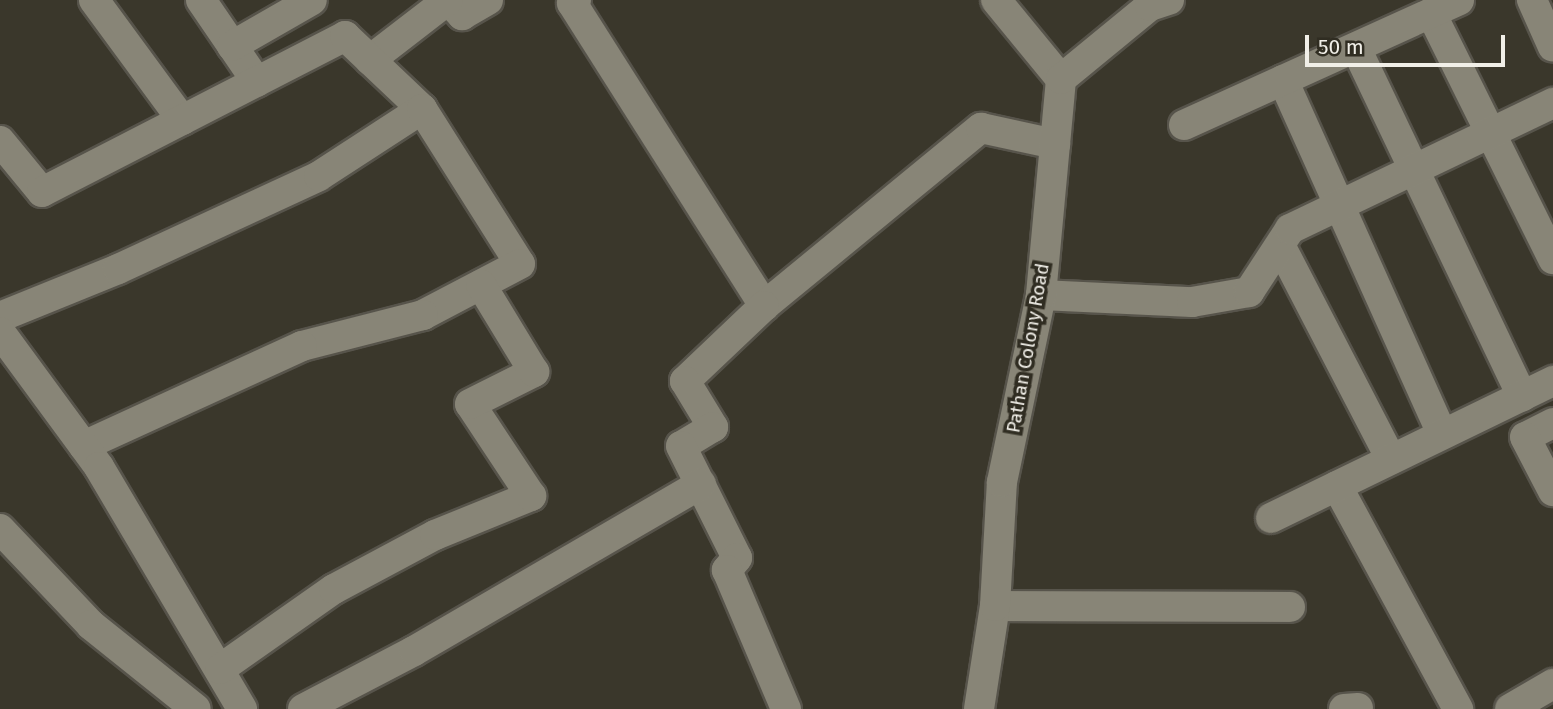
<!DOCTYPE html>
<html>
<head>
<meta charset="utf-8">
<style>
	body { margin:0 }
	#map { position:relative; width:1553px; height:709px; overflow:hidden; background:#3a372b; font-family:"Fira Sans",sans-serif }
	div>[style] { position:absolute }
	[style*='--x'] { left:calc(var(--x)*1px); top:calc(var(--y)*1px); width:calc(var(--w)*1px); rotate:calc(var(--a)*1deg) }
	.roads { filter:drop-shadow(2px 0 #57544b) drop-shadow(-2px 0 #57544b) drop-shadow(0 2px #57544b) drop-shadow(0 -2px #57544b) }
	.street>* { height:30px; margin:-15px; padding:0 15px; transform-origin:15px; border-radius:15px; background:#888577 }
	span { translate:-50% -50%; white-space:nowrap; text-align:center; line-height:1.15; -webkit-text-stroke:7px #302d22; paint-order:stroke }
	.street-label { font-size:19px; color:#f1efe8 }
	.scale { position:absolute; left:1305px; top:35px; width:200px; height:32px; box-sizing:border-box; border:4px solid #f1efe8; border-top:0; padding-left:9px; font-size:21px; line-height:24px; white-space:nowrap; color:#f1efe8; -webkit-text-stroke:5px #302d22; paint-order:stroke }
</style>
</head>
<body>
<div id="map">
	<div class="roads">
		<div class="street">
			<div style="--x:94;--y:0;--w:149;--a:53.7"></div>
			<div style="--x:201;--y:0;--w:99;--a:55.7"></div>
			<div style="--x:448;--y:0;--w:21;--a:47"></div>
			<div style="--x:462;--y:15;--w:30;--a:-30"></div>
			<div style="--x:576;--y:0;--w:5;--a:143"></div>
			<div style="--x:572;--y:3;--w:359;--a:57.6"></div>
			<div style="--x:764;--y:306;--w:281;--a:-39.4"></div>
			<div style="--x:981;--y:128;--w:76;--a:12.2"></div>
			<div style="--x:996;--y:0;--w:102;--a:50.6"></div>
			<div style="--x:1532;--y:0;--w:51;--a:65.9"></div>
			<div style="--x:1431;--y:13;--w:275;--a:63.6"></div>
			<div style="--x:232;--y:46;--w:92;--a:-29.9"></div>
			<div style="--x:1356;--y:48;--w:386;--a:64.5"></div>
			<div style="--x:370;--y:60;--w:98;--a:-37.6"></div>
			<div style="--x:1283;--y:80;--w:388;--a:65.8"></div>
			<div style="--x:1184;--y:125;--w:302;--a:-24.4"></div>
			<div style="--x:0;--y:141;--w:66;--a:50.5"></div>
			<div style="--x:42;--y:192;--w:341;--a:-27.2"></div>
			<div style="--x:345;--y:36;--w:106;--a:43.5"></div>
			<div style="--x:1281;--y:247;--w:239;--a:62.6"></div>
			<div style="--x:1041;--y:295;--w:151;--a:2.7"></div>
			<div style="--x:1192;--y:302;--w:58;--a:-10"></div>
			<div style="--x:1249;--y:292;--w:75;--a:-56.9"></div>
			<div style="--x:1290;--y:229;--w:292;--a:-25.6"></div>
			<div style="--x:764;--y:306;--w:109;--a:136.5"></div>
			<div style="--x:685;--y:381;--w:54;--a:58.7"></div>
			<div style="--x:713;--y:427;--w:37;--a:149"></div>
			<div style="--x:681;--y:446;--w:125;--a:63.4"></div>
			<div style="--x:737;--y:558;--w:16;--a:130"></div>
			<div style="--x:727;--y:570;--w:151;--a:67"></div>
			<div style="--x:0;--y:317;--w:127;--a:-22.1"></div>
			<div style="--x:118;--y:269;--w:221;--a:-24.8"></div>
			<div style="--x:319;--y:176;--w:123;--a:-33"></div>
			<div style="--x:422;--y:109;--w:183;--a:57.7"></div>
			<div style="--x:520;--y:264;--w:110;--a:152.3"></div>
			<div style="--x:423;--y:315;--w:125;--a:165.6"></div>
			<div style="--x:302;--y:346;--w:240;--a:155.4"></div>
			<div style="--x:0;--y:332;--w:167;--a:53.7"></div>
			<div style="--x:99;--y:467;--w:281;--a:59.4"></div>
			<div style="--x:1553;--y:423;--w:31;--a:153"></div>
			<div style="--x:1525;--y:437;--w:61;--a:62.6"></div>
			<div style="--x:1337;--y:486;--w:254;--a:61.5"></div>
			<div style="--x:1271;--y:518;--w:314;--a:-25.9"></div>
			<div style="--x:0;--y:529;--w:132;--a:46.5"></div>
			<div style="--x:91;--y:625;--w:134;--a:38.7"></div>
			<div style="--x:995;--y:606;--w:295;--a:0.2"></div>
			<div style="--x:220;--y:669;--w:139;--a:-35.1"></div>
			<div style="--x:334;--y:589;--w:115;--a:-28.1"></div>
			<div style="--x:435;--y:535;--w:104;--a:-22.1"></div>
			<div style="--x:531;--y:496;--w:110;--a:-123.5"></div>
			<div style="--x:470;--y:404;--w:72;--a:-26.6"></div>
			<div style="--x:534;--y:372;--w:102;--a:-121.3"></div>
			<div style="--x:303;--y:709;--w:125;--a:-27.6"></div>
			<div style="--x:414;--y:651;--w:332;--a:-30.2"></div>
			<div style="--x:979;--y:709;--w:104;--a:-81.2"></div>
			<div style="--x:995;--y:606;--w:124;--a:-86.8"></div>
			<div style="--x:1002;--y:482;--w:191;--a:-78.2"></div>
			<div style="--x:1041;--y:295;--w:217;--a:-84.7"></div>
			<div style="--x:1061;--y:79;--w:115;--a:-39.4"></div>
			<div style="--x:1150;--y:6;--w:20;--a:-18"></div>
			<div style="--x:1344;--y:709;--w:14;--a:-4"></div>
			<div style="--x:1510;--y:709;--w:50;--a:-30.2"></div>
		</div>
	</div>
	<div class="street-label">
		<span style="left:1028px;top:348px;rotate:-80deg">Pathan Colony Road</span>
	</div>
	<div class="scale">50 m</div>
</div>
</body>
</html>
